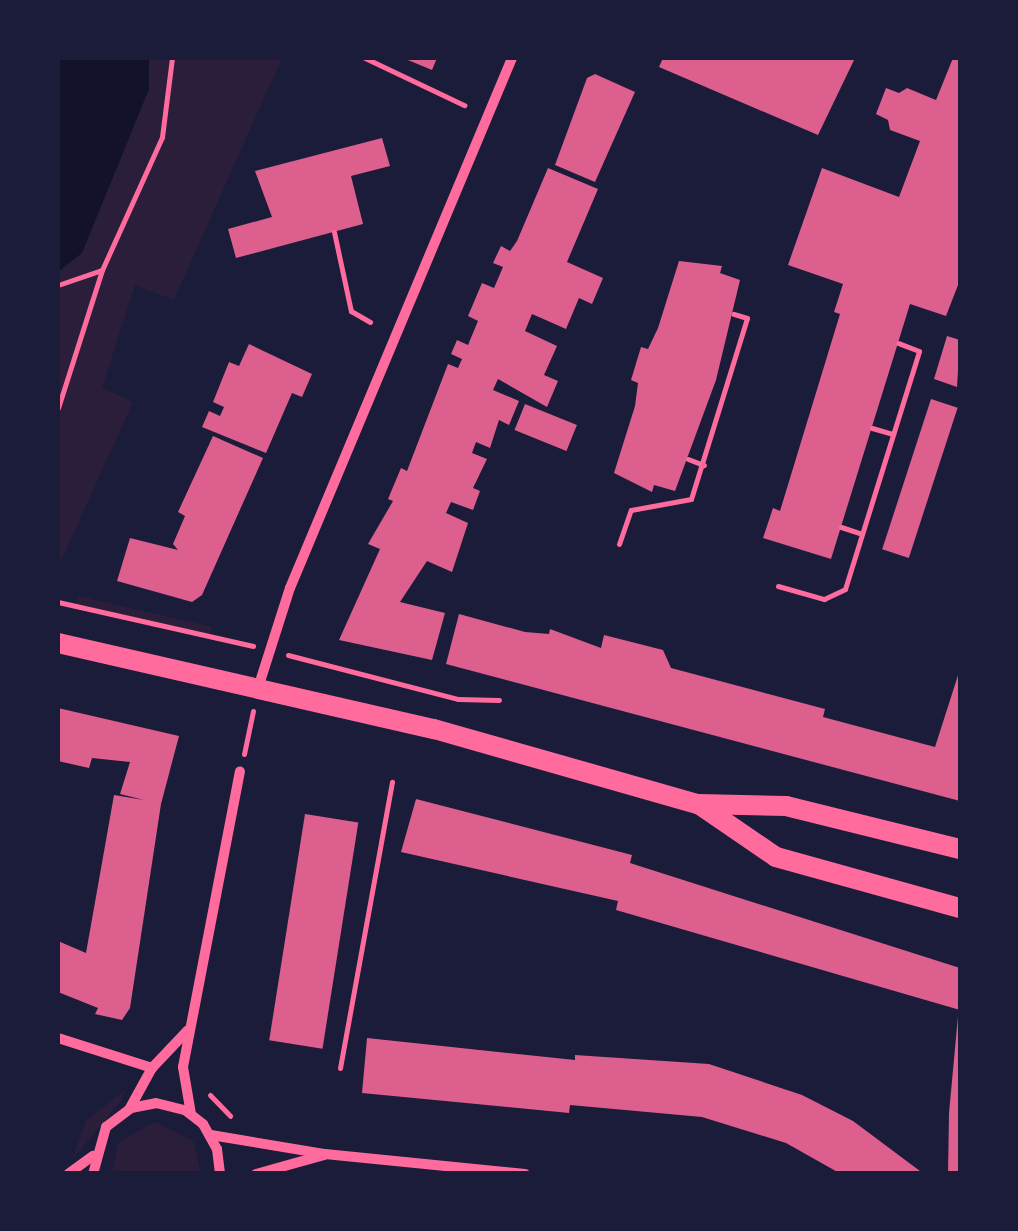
<!DOCTYPE html>
<html>
<head>
<meta charset="utf-8">
<style>
	body { margin:0 }
	#map { position:relative; width:1018px; height:1231px; overflow:hidden; background:#1b1b3a; font-family:Cabin,sans-serif }
	div>[style] { position:absolute }
	[style*='--x'] { left:calc(var(--x)*1px); top:calc(var(--y)*1px); width:calc(var(--w)*1px); rotate:calc(var(--a)*1deg) }
	.green>* { inset:0; background:#2a1e3b; transform-origin:0 0 }
	.water>* { inset:0; background:#12122b }
	.building>* { inset:0; background:#dd5f8e; transform-origin:0 0 }
	.path>* { height:5px; margin:-2.5px; padding:0 2.5px; transform-origin:2.5px; border-radius:2.5px; background:#ff6b9d }
	.minor>* { height:10px; margin:-5px; padding:0 5px; transform-origin:5px; border-radius:5px; background:#ff6b9d }
	.primary>* { height:20px; margin:-10px; padding:0 10px; transform-origin:10px; border-radius:10px; background:#ff6b9d }
	span { translate:-50% -50%; white-space:nowrap; text-align:center; line-height:1.15; -webkit-text-stroke:8px #1b1b3a; paint-order:stroke }
	.frame { position:absolute; inset:0; border:60px solid #1b1b3a; pointer-events:none }
</style>
</head>
<body>
<div id="map">
	<div class="green">
		<div style="clip-path:polygon(58px 58px,282px 58px,174px 300px,135px 285px,102px 388px,133px 402px,58px 568px)"></div>
		<div style="left:78px;top:596px;width:137px;height:8px;rotate:13deg"></div>
		<div style="clip-path:polygon(126px 1089px,121px 1101px,72px 1160px,86px 1121px)"></div>
		<div style="clip-path:polygon(155px 1122px,193px 1141px,201px 1173px,112px 1173px,118px 1143px)"></div>
	</div>
	<div class="water">
		<div style="clip-path:polygon(58px 58px,149px 58px,149px 89px,82px 253px,58px 272px)"></div>
	</div>
	<div class="building">
		<div style="clip-path:polygon(403px 58px,437px 58px,432px 70px)"></div>
		<div style="clip-path:polygon(663px 58px,855px 58px,818px 135px,659px 67px)"></div>
		<div style="clip-path:polygon(953px 58px,960px 58px,960px 280px,946px 316px,910px 304px,831px 559px,763px 538px,773px 508px,780px 511px,840px 314px,834px 312px,843px 284px,788px 265px,822px 168px,899px 197px,920px 141px,890px 130px,888px 120px,876px 114px,886px 88px,899px 93px,907px 88px,936px 100px)"></div>
		<div style="clip-path:polygon(595px 74px,635px 92px,595px 182px,555px 165px,587px 78px)"></div>
		<div style="clip-path:polygon(382px 138px,390px 166px,351px 176px,363px 224px,236px 258px,228px 229px,272px 217px,255px 171px)"></div>
		<div style="clip-path:polygon(548px 168px,598px 189px,567px 262px,603px 278px,592px 304px,579px 298px,566px 329px,532px 314px,525px 331px,557px 346px,544px 375px,558px 381px,547px 407px,498px 379px,493px 390px,519px 401px,509px 425px,499px 420px,490px 448px,476px 442px,472px 453px,487px 459px,473px 488px,480px 491px,473px 510px,451px 502px,446px 513px,468px 523px,452px 572px,427px 561px,400px 602px,445px 613px,432px 660px,339px 640px,380px 549px,368px 544px,393px 501px,388px 499px,401px 468px,407px 471px,448px 364px,458px 368px,462px 359px,451px 354px,457px 340px,468px 345px,478px 321px,468px 316px,482px 283px,494px 288px,503px 267px,493px 263px,501px 246px,510px 251px,517px 241px)"></div>
		<div style="clip-path:polygon(679px 261px,722px 266px,720px 273px,740px 280px,716px 380px,675px 491px,654px 485px,652px 492px,614px 473px,635px 406px,638px 383px,631px 380px,641px 347px,648px 349px,658px 328px)"></div>
		<div style="clip-path:polygon(947px 336px,960px 340px,957px 387px,934px 379px)"></div>
		<div style="clip-path:polygon(249px 344px,312px 374px,302px 397px,292px 393px,266px 453px,202px 427px,209px 411px,220px 416px,224px 407px,213px 402px,229px 362px,239px 366px)"></div>
		<div style="left:931px;top:399px;width:28px;height:158px;rotate:18deg"></div>
		<div style="left:525px;top:404px;width:56px;height:28px;rotate:22deg"></div>
		<div style="clip-path:polygon(213px 436px,263px 458px,202px 595px,192px 602px,117px 581px,130px 538px,178px 550px,173px 544px,185px 516px,178px 512px)"></div>
		<div style="clip-path:polygon(459px 614px,525px 632px,549px 634px,550px 629px,601px 648px,604px 635px,663px 650px,671px 668px,825px 709px,823px 717px,935px 747px,960px 669px,960px 801px,446px 664px)"></div>
		<div style="clip-path:polygon(58px 708px,179px 736px,161px 804px,130px 1008px,122px 1020px,95px 1014px,98px 1008px,58px 992px,58px 941px,86px 953px,114px 795px,144px 800px,120px 794px,130px 762px,92px 758px,89px 768px,58px 761px)"></div>
		<div style="clip-path:polygon(416px 799px,632px 855px,630px 863px,960px 968px,960px 1010px,616px 910px,618px 901px,401px 852px)"></div>
		<div style="left:305px;top:814px;width:54px;height:229px;rotate:9deg"></div>
		<div style="clip-path:polygon(958px 1016px,960px 1174px,948px 1174px,949px 1113px)"></div>
		<div style="clip-path:polygon(367px 1038px,575px 1060px,575px 1055px,709px 1064px,802px 1095px,853px 1121px,924px 1174px,841px 1174px,786px 1143px,702px 1117px,570px 1105px,569px 1113px,362px 1093px)"></div>
	</div>
	<div class="path">
		<div style="--x:365;--y:58;--w:110;--a:25.4"></div>
		<div style="--x:334;--y:232;--w:81;--a:77.9"></div>
		<div style="--x:351;--y:311;--w:22;--a:30"></div>
		<div style="--x:58;--y:285;--w:46;--a:-18.8"></div>
		<div style="--x:58;--y:408;--w:145;--a:-72.3"></div>
		<div style="--x:102;--y:270;--w:146;--a:-65.7"></div>
		<div style="--x:162;--y:137;--w:80;--a:-82.8"></div>
		<div style="--x:872;--y:428;--w:22;--a:16"></div>
		<div style="--x:688;--y:459;--w:17;--a:21"></div>
		<div style="--x:841;--y:527;--w:22;--a:18"></div>
		<div style="--x:619;--y:544;--w:36;--a:-71"></div>
		<div style="--x:631;--y:510;--w:61;--a:-10.4"></div>
		<div style="--x:691;--y:499;--w:189;--a:-72.8"></div>
		<div style="--x:747;--y:318;--w:14;--a:-163"></div>
		<div style="--x:778;--y:586;--w:48;--a:15.8"></div>
		<div style="--x:824;--y:599;--w:23;--a:-25"></div>
		<div style="--x:845;--y:589;--w:249;--a:-72.7"></div>
		<div style="--x:919;--y:351;--w:22;--a:-159"></div>
		<div style="--x:58;--y:602;--w:200;--a:12.7"></div>
		<div style="--x:288;--y:655;--w:176;--a:14.5"></div>
		<div style="--x:458;--y:699;--w:41;--a:1.4"></div>
		<div style="--x:244;--y:754;--w:44;--a:-78.2"></div>
		<div style="--x:340;--y:1068;--w:291;--a:-79.7"></div>
		<div style="--x:210;--y:1095;--w:29;--a:46"></div>
	</div>
	<div class="minor">
		<div style="--x:258;--y:688;--w:105;--a:-72.3"></div>
		<div style="--x:290;--y:588;--w:575;--a:-67.27"></div>
		<div style="--x:58;--y:1038;--w:99;--a:17.7"></div>
		<div style="--x:130;--y:1108;--w:46;--a:-61.2"></div>
		<div style="--x:152;--y:1068;--w:52;--a:-46.5"></div>
		<div style="--x:191;--y:1114;--w:48;--a:-99.7"></div>
		<div style="--x:183;--y:1067;--w:301;--a:-79.1"></div>
		<div style="--x:211;--y:1135;--w:116;--a:9.5"></div>
		<div style="--x:325;--y:1154;--w:201;--a:5.7"></div>
		<div style="--x:68;--y:1174;--w:31;--a:-36"></div>
		<div style="--x:93;--y:1174;--w:49;--a:-74.5"></div>
		<div style="--x:106;--y:1127;--w:31;--a:-37"></div>
		<div style="--x:131;--y:1108;--w:25;--a:-11"></div>
		<div style="--x:156;--y:1103;--w:30;--a:14"></div>
		<div style="--x:185;--y:1110;--w:23;--a:38"></div>
		<div style="--x:203;--y:1124;--w:29;--a:61"></div>
		<div style="--x:217;--y:1149;--w:25;--a:83"></div>
		<div style="--x:256;--y:1174;--w:71;--a:-15.6"></div>
	</div>
	<div class="primary">
		<div style="--x:58;--y:643;--w:386;--a:12.9"></div>
		<div style="--x:434;--y:729;--w:274;--a:15.9"></div>
		<div style="--x:698;--y:804;--w:88;--a:1.3"></div>
		<div style="--x:786;--y:806;--w:179;--a:13.9"></div>
		<div style="--x:700;--y:805;--w:92;--a:34.4"></div>
		<div style="--x:776;--y:857;--w:191;--a:15.5"></div>
	</div>
	<div class="frame"></div>
</div>
</body>
</html>
